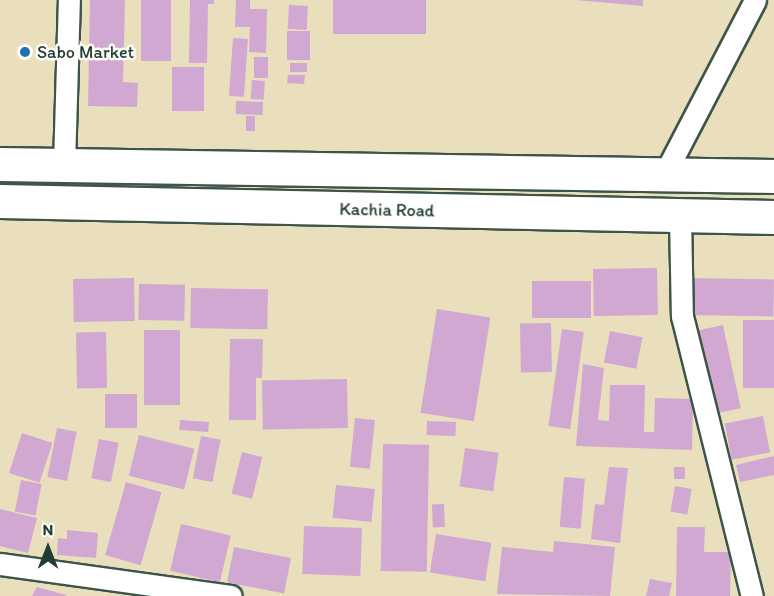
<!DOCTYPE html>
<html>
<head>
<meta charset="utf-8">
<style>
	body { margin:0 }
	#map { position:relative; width:774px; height:596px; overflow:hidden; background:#e9dfbc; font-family:Itim,sans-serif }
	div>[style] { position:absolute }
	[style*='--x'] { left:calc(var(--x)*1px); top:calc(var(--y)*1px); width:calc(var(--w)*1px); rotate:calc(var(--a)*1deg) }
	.building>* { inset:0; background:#d0a8d1; transform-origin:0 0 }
	.roads { filter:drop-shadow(2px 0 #3d5548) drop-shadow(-2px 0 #3d5548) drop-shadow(0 2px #3d5548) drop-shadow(0 -2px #3d5548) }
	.minor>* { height:21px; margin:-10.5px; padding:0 10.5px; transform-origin:10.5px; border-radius:10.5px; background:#fff }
	.trunk>* { height:33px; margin:-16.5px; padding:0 16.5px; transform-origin:16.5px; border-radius:16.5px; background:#fff }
	.dots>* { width:16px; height:16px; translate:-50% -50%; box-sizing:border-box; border:3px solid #fdfcf7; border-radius:50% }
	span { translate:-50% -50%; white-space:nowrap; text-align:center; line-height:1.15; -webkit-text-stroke:5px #fdfcf7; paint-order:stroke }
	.poi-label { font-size:18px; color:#1f3d34 }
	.left { translate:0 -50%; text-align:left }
	.street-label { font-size:18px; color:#1f3d34 }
	.north { position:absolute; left:18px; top:518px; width:60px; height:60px; -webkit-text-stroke:4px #fdfcf7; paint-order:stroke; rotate:0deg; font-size:16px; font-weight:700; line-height:24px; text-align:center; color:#1f3d34 }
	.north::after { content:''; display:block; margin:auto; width:21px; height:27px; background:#1f3d34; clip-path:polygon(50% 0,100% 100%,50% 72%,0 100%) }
</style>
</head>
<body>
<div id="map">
	<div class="building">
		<div style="clip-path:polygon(90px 0,125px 0,123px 82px,138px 83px,137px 107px,88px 106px)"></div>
		<div style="left:141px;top:0;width:30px;height:61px"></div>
		<div style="clip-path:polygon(190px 0,214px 0,214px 4px,208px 4px,207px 63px,189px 63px)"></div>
		<div style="clip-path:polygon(236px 0,250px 0,250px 9px,267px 9px,266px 53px,249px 52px,250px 27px,235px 27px)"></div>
		<div style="left:333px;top:0;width:93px;height:34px"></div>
		<div style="clip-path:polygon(576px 0,643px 0,643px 6px)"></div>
		<div style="left:289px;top:5px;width:19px;height:24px;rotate:3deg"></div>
		<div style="left:287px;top:31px;width:23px;height:29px"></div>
		<div style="left:233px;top:38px;width:15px;height:58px;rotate:4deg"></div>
		<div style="left:254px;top:57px;width:14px;height:21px"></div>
		<div style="left:290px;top:63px;width:17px;height:9px"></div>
		<div style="left:172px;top:67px;width:32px;height:44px"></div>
		<div style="clip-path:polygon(288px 75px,305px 75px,304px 84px,287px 83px)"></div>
		<div style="left:252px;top:80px;width:13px;height:19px;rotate:4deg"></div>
		<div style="left:236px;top:101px;width:27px;height:13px;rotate:2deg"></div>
		<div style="left:246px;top:116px;width:9px;height:15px"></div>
		<div style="left:657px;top:268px;width:47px;height:64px;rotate:89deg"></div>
		<div style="left:134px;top:278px;width:43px;height:61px;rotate:89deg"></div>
		<div style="left:686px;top:278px;width:88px;height:37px;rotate:1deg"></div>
		<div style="left:591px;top:281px;width:37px;height:59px;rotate:90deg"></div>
		<div style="left:139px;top:284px;width:46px;height:36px;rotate:1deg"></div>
		<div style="left:191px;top:288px;width:77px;height:40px;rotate:1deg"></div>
		<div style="left:437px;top:309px;width:54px;height:105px;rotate:9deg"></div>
		<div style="left:774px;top:320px;width:68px;height:31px;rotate:90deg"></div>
		<div style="left:551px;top:323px;width:49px;height:31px;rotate:89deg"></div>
		<div style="left:723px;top:325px;width:85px;height:31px;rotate:78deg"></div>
		<div style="left:562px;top:329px;width:22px;height:98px;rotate:8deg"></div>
		<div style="left:144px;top:330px;width:36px;height:75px"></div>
		<div style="left:610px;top:331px;width:33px;height:32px;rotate:11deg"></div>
		<div style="left:106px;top:332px;width:56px;height:30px;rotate:89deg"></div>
		<div style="clip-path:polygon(230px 339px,263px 339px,262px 378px,256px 378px,256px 420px,229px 420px)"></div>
		<div style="clip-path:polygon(583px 364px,604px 368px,598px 420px,609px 421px,610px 385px,645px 385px,644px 432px,654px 432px,655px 398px,693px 399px,692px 450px,576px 446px)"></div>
		<div style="left:347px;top:379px;width:49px;height:85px;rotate:89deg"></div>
		<div style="left:105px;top:394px;width:32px;height:34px"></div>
		<div style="left:763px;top:416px;width:37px;height:39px;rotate:79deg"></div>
		<div style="left:355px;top:418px;width:20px;height:49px;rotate:6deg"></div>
		<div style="left:180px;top:420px;width:29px;height:10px;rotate:4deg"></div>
		<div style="left:427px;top:421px;width:29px;height:14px;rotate:2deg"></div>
		<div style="left:57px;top:428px;width:20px;height:50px;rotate:11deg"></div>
		<div style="left:22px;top:433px;width:32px;height:42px;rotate:18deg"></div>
		<div style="left:139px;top:435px;width:57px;height:42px;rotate:14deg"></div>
		<div style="left:201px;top:436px;width:20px;height:43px;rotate:11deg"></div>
		<div style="left:99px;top:439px;width:20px;height:40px;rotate:11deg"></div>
		<div style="left:383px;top:444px;width:46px;height:127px;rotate:1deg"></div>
		<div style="left:465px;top:448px;width:34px;height:39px;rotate:8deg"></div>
		<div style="left:242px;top:452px;width:21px;height:43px;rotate:14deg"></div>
		<div style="clip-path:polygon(774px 456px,774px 475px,740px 482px,736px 465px)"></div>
		<div style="clip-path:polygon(609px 467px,628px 468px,620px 543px,591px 539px,595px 504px,604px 505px)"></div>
		<div style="left:674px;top:467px;width:11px;height:12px"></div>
		<div style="left:564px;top:477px;width:21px;height:50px;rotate:5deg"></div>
		<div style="left:21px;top:480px;width:21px;height:32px;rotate:11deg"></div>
		<div style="left:126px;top:482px;width:37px;height:76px;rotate:16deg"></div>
		<div style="left:336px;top:485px;width:39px;height:33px;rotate:6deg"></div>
		<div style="left:675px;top:486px;width:17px;height:26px;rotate:10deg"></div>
		<div style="left:444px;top:504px;width:23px;height:12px;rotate:88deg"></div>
		<div style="clip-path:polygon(0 509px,37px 518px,28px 553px,0 546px)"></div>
		<div style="left:181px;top:524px;width:51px;height:48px;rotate:13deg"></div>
		<div style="left:304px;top:526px;width:58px;height:48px;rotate:2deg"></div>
		<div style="clip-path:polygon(677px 527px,705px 527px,704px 552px,731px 552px,730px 596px,676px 596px)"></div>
		<div style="clip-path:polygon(67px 530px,98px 533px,96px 558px,57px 555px,58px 538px,67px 539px)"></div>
		<div style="left:436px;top:534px;width:56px;height:39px;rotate:9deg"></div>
		<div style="clip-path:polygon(554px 541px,615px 547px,610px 596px,497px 594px,502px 547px,553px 552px)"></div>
		<div style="left:234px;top:547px;width:58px;height:36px;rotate:11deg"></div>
		<div style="clip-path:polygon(650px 579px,672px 583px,669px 596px,646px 596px)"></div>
		<div style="clip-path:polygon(37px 587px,66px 595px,66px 596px,32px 596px)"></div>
	</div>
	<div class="roads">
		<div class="minor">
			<div style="--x:64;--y:165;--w:165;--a:-88.3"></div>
			<div style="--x:664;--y:175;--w:197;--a:-62.5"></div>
			<div style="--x:680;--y:216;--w:100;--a:88.9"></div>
			<div style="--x:682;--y:316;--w:289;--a:76"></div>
			<div style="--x:0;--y:564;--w:233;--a:7.9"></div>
		</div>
		<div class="trunk">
			<div style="--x:0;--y:164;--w:774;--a:0.89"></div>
			<div style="--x:0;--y:201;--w:774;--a:1.18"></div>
		</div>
	</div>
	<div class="dots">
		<div style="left:25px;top:52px;background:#1f6fb2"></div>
	</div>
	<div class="poi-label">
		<span class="left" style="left:37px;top:52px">Sabo Market</span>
	</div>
	<div class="street-label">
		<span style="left:387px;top:210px;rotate:1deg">Kachia Road</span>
	</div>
	<div class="north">N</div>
</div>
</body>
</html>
